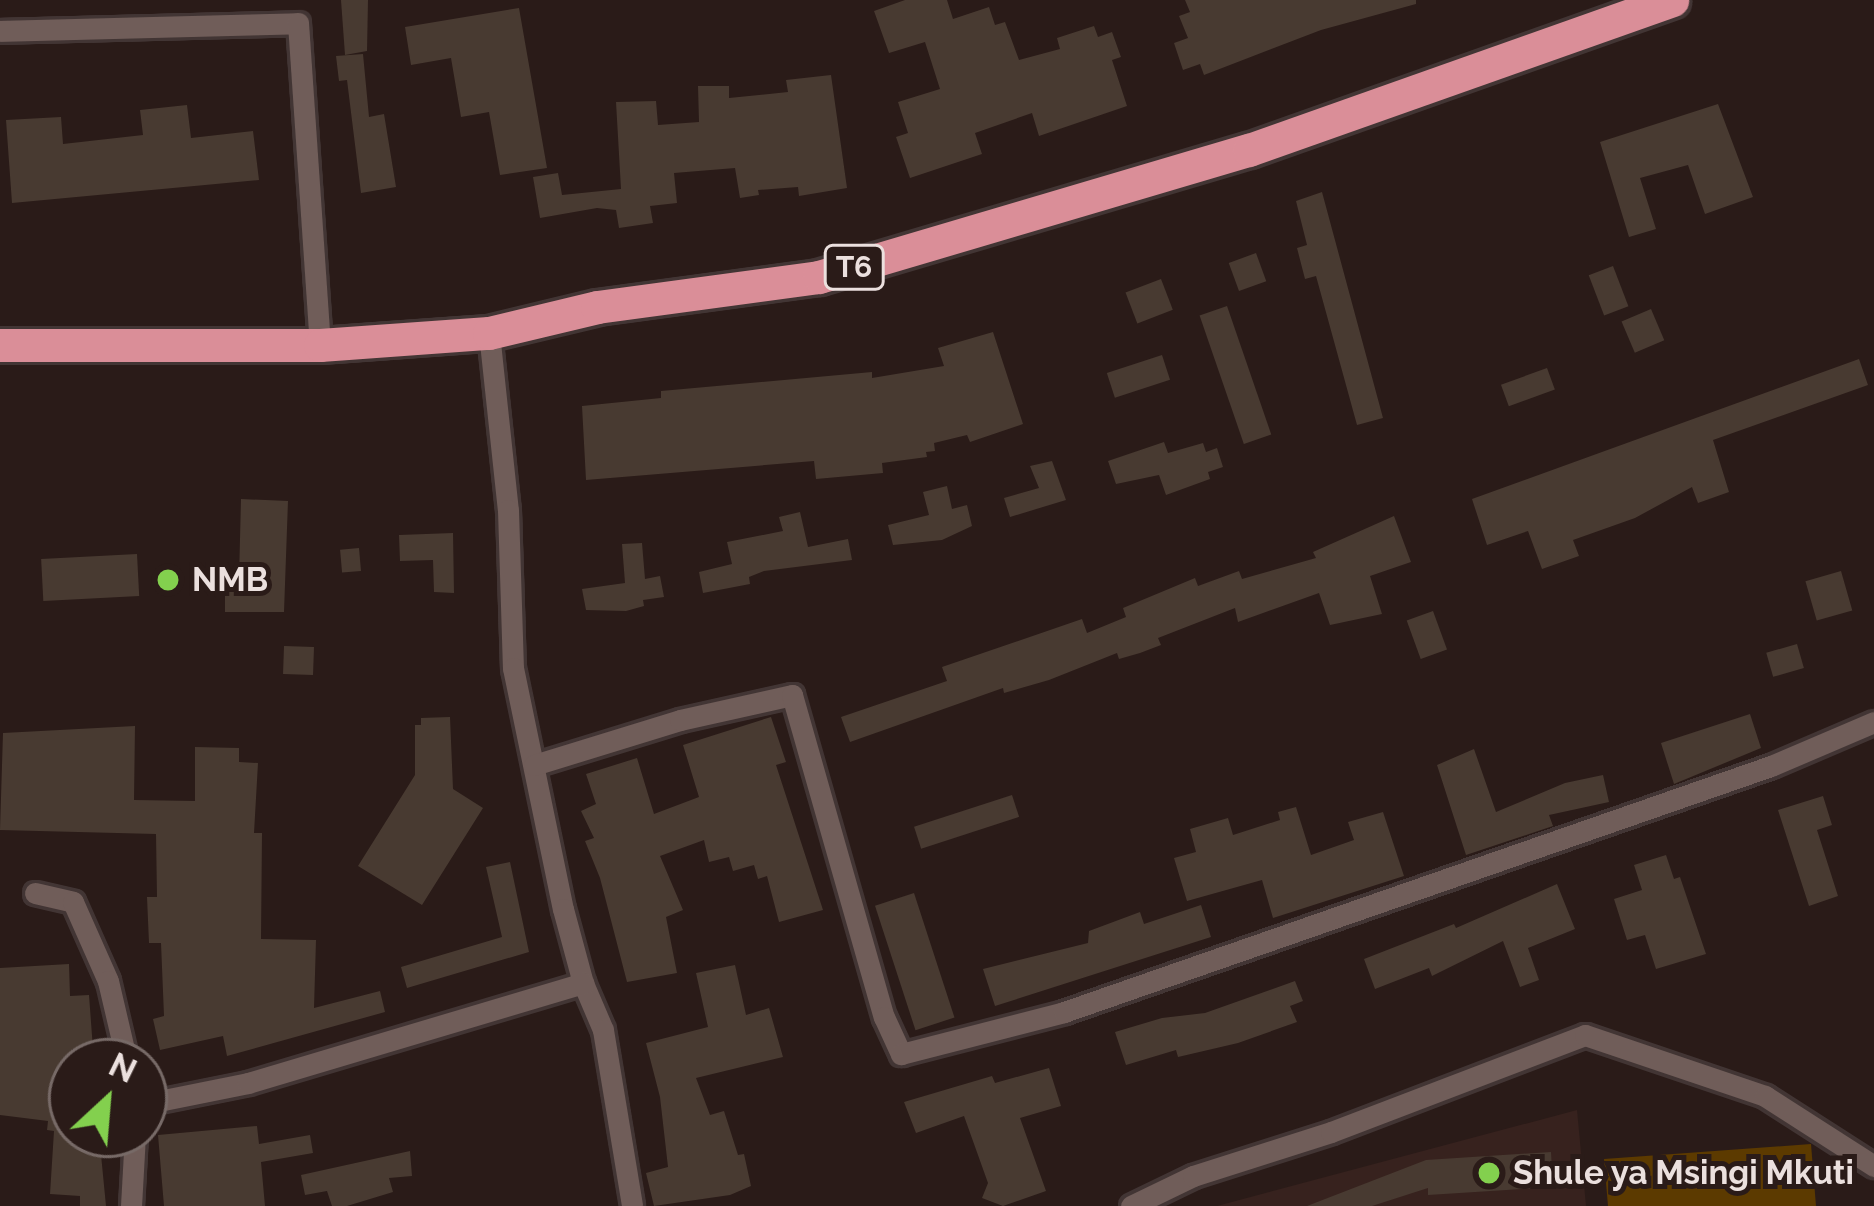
<!DOCTYPE html>
<html>
<head>
<meta charset="utf-8">
<style>
	body { margin:0 }
	#map { position:relative; width:1874px; height:1206px; overflow:hidden; background:#2a1b18; font-family:Raleway,sans-serif }
	div>[style] { position:absolute }
	[style*='--x'] { left:calc(var(--x)*1px); top:calc(var(--y)*1px); width:calc(var(--w)*1px); rotate:calc(var(--a)*1deg) }
	.built>* { inset:0; background:#37221e }
	.green>* { inset:0; background:#5c3a00 }
	.building>* { inset:0; background:#483a31; transform-origin:0 0 }
	.roads { filter:drop-shadow(3px 0 #423534) drop-shadow(-3px 0 #423534) drop-shadow(0 3px #423534) drop-shadow(0 -3px #423534) }
	.minor>* { height:21px; margin:-10.5px; padding:0 10.5px; transform-origin:10.5px; border-radius:10.5px; background:#705d59 }
	.trunk>* { height:33px; margin:-16.5px; padding:0 16.5px; transform-origin:16.5px; border-radius:16.5px; background:#da8e98 }
	.dots>* { width:33px; height:33px; translate:-50% -50%; box-sizing:border-box; border:6px solid #2a1b18; border-radius:50% }
	span { translate:-50% -50%; white-space:nowrap; text-align:center; line-height:1.15; -webkit-text-stroke:10px #2a1b18; paint-order:stroke }
	.shield-label span { padding:3px 9px; background:#2a1b18; border:3px solid; border-radius:9px; -webkit-text-stroke-width:0 }
	.shield-label { font-size:30px; color:#ebe0de; font-weight:700 }
	.poi-label { font-size:33px; color:#ebe0de; font-weight:700 }
	.left { translate:0 -50%; text-align:left }
	.north { position:absolute; left:48px; top:1038px; width:120px; height:120px; box-sizing:border-box; background:#2a1b18; border:3px solid #776a67; border-radius:50%; rotate:26deg; font-size:33px; font-weight:700; line-height:48px; text-align:center; color:#ebe0de }
	.north::after { content:''; display:block; margin:auto; width:42px; height:54px; background:#83d04e; clip-path:polygon(50% 0,100% 100%,50% 72%,0 100%) }
</style>
</head>
<body>
<div id="map">
	<div class="built">
		<div style="clip-path:polygon(1577px 1110px,1586px 1206px,1217px 1206px)"></div>
	</div>
	<div class="green">
		<div style="clip-path:polygon(1811px 1144px,1816px 1206px,1608px 1206px,1604px 1159px)"></div>
	</div>
	<div class="building">
		<div style="clip-path:polygon(341px 0,368px 0,367px 51px,345px 55px)"></div>
		<div style="clip-path:polygon(905px 0,947px 0,953px 19px,989px 7px,995px 25px,1005px 22px,1019px 60px,1060px 49px,1057px 38px,1094px 26px,1098px 37px,1112px 32px,1121px 57px,1112px 60px,1127px 106px,1039px 136px,1032px 113px,975px 133px,982px 154px,910px 178px,896px 137px,908px 133px,898px 102px,940px 89px,925px 42px,889px 53px,874px 11px)"></div>
		<div style="clip-path:polygon(1185px 0,1416px 0,1416px 4px,1321px 30px,1204px 75px,1200px 64px,1183px 70px,1174px 43px,1188px 38px,1179px 16px,1190px 12px)"></div>
		<div style="clip-path:polygon(519px 8px,547px 168px,500px 175px,489px 112px,461px 117px,451px 58px,411px 65px,405px 27px)"></div>
		<div style="clip-path:polygon(363px 54px,369px 117px,384px 114px,396px 187px,361px 193px,347px 80px,339px 81px,336px 56px)"></div>
		<div style="clip-path:polygon(831px 75px,847px 188px,799px 196px,798px 187px,758px 190px,759px 195px,740px 198px,735px 168px,674px 173px,677px 203px,650px 206px,653px 223px,619px 228px,616px 210px,597px 208px,540px 218px,533px 177px,558px 173px,562px 195px,621px 189px,616px 102px,656px 101px,658px 125px,699px 122px,698px 86px,729px 86px,729px 98px,788px 92px,786px 80px)"></div>
		<div style="clip-path:polygon(1718px 104px,1753px 197px,1705px 214px,1688px 165px,1640px 178px,1656px 229px,1629px 237px,1600px 142px)"></div>
		<div style="clip-path:polygon(187px 105px,191px 138px,253px 131px,259px 180px,12px 203px,6px 120px,61px 117px,63px 144px,143px 135px,140px 110px)"></div>
		<div style="clip-path:polygon(1322px 192px,1383px 418px,1357px 425px,1316px 276px,1305px 279px,1297px 248px,1307px 245px,1296px 201px)"></div>
		<div style="left:1256px;top:253px;width:30px;height:29px;rotate:70deg"></div>
		<div style="left:1613px;top:266px;width:43px;height:26px;rotate:69deg"></div>
		<div style="left:1161px;top:279px;width:33px;height:38px;rotate:69deg"></div>
		<div style="left:1227px;top:306px;width:136px;height:29px;rotate:71deg"></div>
		<div style="left:1651px;top:309px;width:34px;height:32px;rotate:67deg"></div>
		<div style="clip-path:polygon(993px 332px,1023px 424px,970px 442px,967px 435px,934px 443px,935px 451px,926px 452px,927px 457px,882px 463px,883px 473px,816px 479px,814px 461px,586px 480px,582px 406px,661px 398px,661px 391px,872px 372px,872px 378px,944px 366px,938px 348px)"></div>
		<div style="left:1162px;top:355px;width:26px;height:58px;rotate:72deg"></div>
		<div style="clip-path:polygon(1859px 359px,1868px 385px,1713px 440px,1729px 492px,1698px 503px,1692px 487px,1635px 518px,1573px 540px,1579px 556px,1542px 569px,1528px 531px,1487px 545px,1472px 499px)"></div>
		<div style="left:1547px;top:368px;width:23px;height:49px;rotate:70deg"></div>
		<div style="clip-path:polygon(1164px 442px,1168px 453px,1203px 443px,1206px 452px,1217px 448px,1223px 467px,1208px 472px,1210px 479px,1166px 495px,1159px 475px,1116px 484px,1108px 461px)"></div>
		<div style="clip-path:polygon(1052px 461px,1066px 500px,1010px 517px,1004px 498px,1039px 488px,1030px 466px)"></div>
		<div style="clip-path:polygon(947px 486px,952px 509px,967px 505px,972px 526px,942px 540px,893px 545px,888px 525px,929px 515px,923px 492px)"></div>
		<div style="clip-path:polygon(241px 499px,288px 501px,284px 612px,225px 612px,225px 579px,239px 579px)"></div>
		<div style="clip-path:polygon(800px 512px,808px 547px,848px 539px,852px 560px,764px 571px,749px 577px,750px 584px,703px 593px,699px 572px,732px 564px,727px 542px,783px 531px,779px 517px)"></div>
		<div style="clip-path:polygon(1394px 516px,1411px 562px,1370px 576px,1382px 614px,1330px 625px,1319px 593px,1238px 622px,1235px 608px,1158px 638px,1161px 645px,1140px 653px,1119px 659px,1117px 653px,1049px 680px,1004px 693px,1003px 688px,850px 742px,841px 717px,947px 681px,942px 667px,1082px 619px,1087px 633px,1126px 617px,1123px 608px,1195px 578px,1198px 586px,1239px 571px,1242px 579px,1316px 558px,1313px 552px)"></div>
		<div style="clip-path:polygon(453px 533px,454px 593px,434px 592px,433px 560px,400px 561px,399px 535px)"></div>
		<div style="clip-path:polygon(642px 543px,645px 579px,660px 576px,664px 597px,643px 600px,644px 606px,626px 611px,586px 610px,582px 589px,625px 583px,622px 544px)"></div>
		<div style="left:359px;top:548px;width:23px;height:19px;rotate:85deg"></div>
		<div style="left:137px;top:554px;width:42px;height:96px;rotate:87deg"></div>
		<div style="left:1841px;top:571px;width:41px;height:37px;rotate:74deg"></div>
		<div style="left:1433px;top:611px;width:41px;height:28px;rotate:70deg"></div>
		<div style="left:1797px;top:644px;width:25px;height:32px;rotate:74deg"></div>
		<div style="left:314px;top:647px;width:28px;height:30px;rotate:92deg"></div>
		<div style="clip-path:polygon(1750px 714px,1761px 748px,1674px 784px,1661px 743px)"></div>
		<div style="clip-path:polygon(450px 717px,453px 789px,483px 808px,422px 905px,358px 866px,415px 775px,415px 725px,421px 725px,421px 718px)"></div>
		<div style="clip-path:polygon(771px 717px,786px 762px,776px 765px,823px 910px,779px 922px,767px 876px,758px 879px,754px 865px,733px 871px,729px 857px,709px 862px,704px 840px,660px 856px,683px 910px,666px 917px,677px 973px,627px 982px,600px 878px,585px 841px,594px 838px,581px 811px,596px 804px,586px 774px,637px 758px,654px 814px,699px 797px,683px 745px)"></div>
		<div style="clip-path:polygon(135px 726px,134px 800px,195px 801px,195px 747px,239px 748px,239px 762px,258px 763px,254px 833px,262px 833px,261px 939px,316px 940px,314px 1008px,380px 991px,385px 1012px,227px 1056px,223px 1036px,160px 1050px,153px 1019px,164px 1016px,161px 943px,149px 943px,147px 897px,157px 897px,156px 834px,0 830px,3px 733px)"></div>
		<div style="clip-path:polygon(1474px 749px,1496px 812px,1565px 783px,1603px 775px,1609px 802px,1549px 815px,1553px 826px,1466px 855px,1437px 765px)"></div>
		<div style="left:1012px;top:795px;width:23px;height:103px;rotate:72deg"></div>
		<div style="clip-path:polygon(1823px 796px,1832px 825px,1817px 830px,1838px 896px,1809px 906px,1778px 810px)"></div>
		<div style="clip-path:polygon(1296px 807px,1311px 855px,1354px 840px,1348px 822px,1383px 812px,1404px 876px,1273px 918px,1262px 880px,1187px 901px,1174px 858px,1196px 852px,1190px 829px,1228px 818px,1233px 835px,1280px 820px,1278px 812px)"></div>
		<div style="clip-path:polygon(1666px 855px,1674px 879px,1680px 877px,1706px 954px,1656px 969px,1645px 935px,1627px 940px,1614px 899px,1642px 890px,1634px 865px)"></div>
		<div style="clip-path:polygon(510px 862px,529px 952px,407px 988px,401px 967px,502px 937px,486px 867px)"></div>
		<div style="clip-path:polygon(1557px 884px,1575px 929px,1528px 948px,1539px 980px,1520px 987px,1503px 941px,1432px 976px,1429px 968px,1375px 989px,1364px 959px,1454px 924px,1456px 928px)"></div>
		<div style="left:914px;top:893px;width:131px;height:41px;rotate:72deg"></div>
		<div style="clip-path:polygon(1201px 905px,1211px 937px,995px 1006px,983px 969px,1088px 943px,1089px 931px,1140px 912px,1144px 924px)"></div>
		<div style="clip-path:polygon(69px 964px,70px 996px,89px 995px,93px 1049px,72px 1049px,72px 1134px,99px 1134px,106px 1206px,80px 1206px,80px 1196px,50px 1194px,54px 1131px,47px 1130px,48px 1121px,0 1115px,0 968px)"></div>
		<div style="clip-path:polygon(735px 965px,746px 1015px,769px 1008px,783px 1057px,696px 1078px,710px 1115px,724px 1111px,738px 1155px,744px 1154px,751px 1186px,730px 1195px,654px 1206px,646px 1173px,668px 1167px,660px 1097px,646px 1043px,708px 1027px,696px 973px)"></div>
		<div style="clip-path:polygon(1295px 981px,1303px 1001px,1290px 1006px,1297px 1022px,1238px 1043px,1178px 1057px,1176px 1050px,1126px 1065px,1115px 1032px,1162px 1018px,1205px 1013px)"></div>
		<div style="clip-path:polygon(1049px 1068px,1061px 1106px,1020px 1118px,1046px 1191px,1003px 1206px,982px 1198px,988px 1183px,964px 1116px,916px 1133px,904px 1102px,992px 1076px,995px 1083px)"></div>
		<div style="clip-path:polygon(257px 1126px,259px 1144px,310px 1135px,313px 1153px,261px 1162px,265px 1206px,164px 1206px,158px 1135px)"></div>
		<div style="clip-path:polygon(410px 1151px,412px 1176px,389px 1178px,393px 1192px,347px 1206px,332px 1206px,327px 1191px,305px 1195px,301px 1175px)"></div>
		<div style="clip-path:polygon(1551px 1152px,1553px 1187px,1428px 1195px,1428px 1188px,1372px 1206px,1307px 1206px,1426px 1160px)"></div>
	</div>
	<div class="roads">
		<div class="minor">
			<div style="--x:0;--y:31;--w:298;--a:-1.5"></div>
			<div style="--x:298;--y:23;--w:323;--a:86.1"></div>
			<div style="--x:489;--y:333;--w:178;--a:83.9"></div>
			<div style="--x:508;--y:510;--w:158;--a:88.2"></div>
			<div style="--x:513;--y:668;--w:246;--a:78.3"></div>
			<div style="--x:563;--y:909;--w:77;--a:74.9"></div>
			<div style="--x:583;--y:983;--w:51;--a:66.9"></div>
			<div style="--x:603;--y:1030;--w:178;--a:80.6"></div>
			<div style="--x:534;--y:765;--w:153;--a:-17.1"></div>
			<div style="--x:680;--y:720;--w:115;--a:-12.6"></div>
			<div style="--x:792;--y:695;--w:335;--a:74.1"></div>
			<div style="--x:884;--y:1017;--w:41;--a:65.3"></div>
			<div style="--x:901;--y:1054;--w:168;--a:-14.4"></div>
			<div style="--x:1064;--y:1012;--w:749;--a:-19.19"></div>
			<div style="--x:1771;--y:766;--w:112;--a:-23.1"></div>
			<div style="--x:35;--y:893;--w:39;--a:13"></div>
			<div style="--x:73;--y:902;--w:86;--a:66.1"></div>
			<div style="--x:108;--y:981;--w:83;--a:76.8"></div>
			<div style="--x:144;--y:1104;--w:106;--a:-11.4"></div>
			<div style="--x:248;--y:1083;--w:350;--a:-16.6"></div>
			<div style="--x:131;--y:1206;--w:72;--a:-86.8"></div>
			<div style="--x:1131;--y:1206;--w:69;--a:-25.8"></div>
			<div style="--x:1193;--y:1176;--w:145;--a:-17.7"></div>
			<div style="--x:1331;--y:1132;--w:272;--a:-20.9"></div>
			<div style="--x:1585;--y:1035;--w:190;--a:18.7"></div>
			<div style="--x:1765;--y:1096;--w:130;--a:32.7"></div>
		</div>
		<div class="trunk">
			<div style="--x:0;--y:345;--w:320;--a:0"></div>
			<div style="--x:320;--y:345;--w:169;--a:-4.1"></div>
			<div style="--x:489;--y:333;--w:111;--a:-13.5"></div>
			<div style="--x:597;--y:307;--w:224;--a:-7.7"></div>
			<div style="--x:819;--y:277;--w:448;--a:-16.5"></div>
			<div style="--x:1249;--y:150;--w:449;--a:-19.5"></div>
		</div>
	</div>
	<div class="dots">
		<div style="left:168px;top:580px;background:#83d04e"></div>
		<div style="left:1489px;top:1173px;background:#83d04e"></div>
	</div>
	<div class="shield-label">
		<span style="left:854px;top:267px">T6</span>
	</div>
	<div class="poi-label">
		<span class="left" style="left:192px;top:580px">NMB</span>
		<span class="left" style="left:1513px;top:1173px">Shule ya Msingi Mkuti</span>
	</div>
	<div class="north">N</div>
</div>
</body>
</html>
